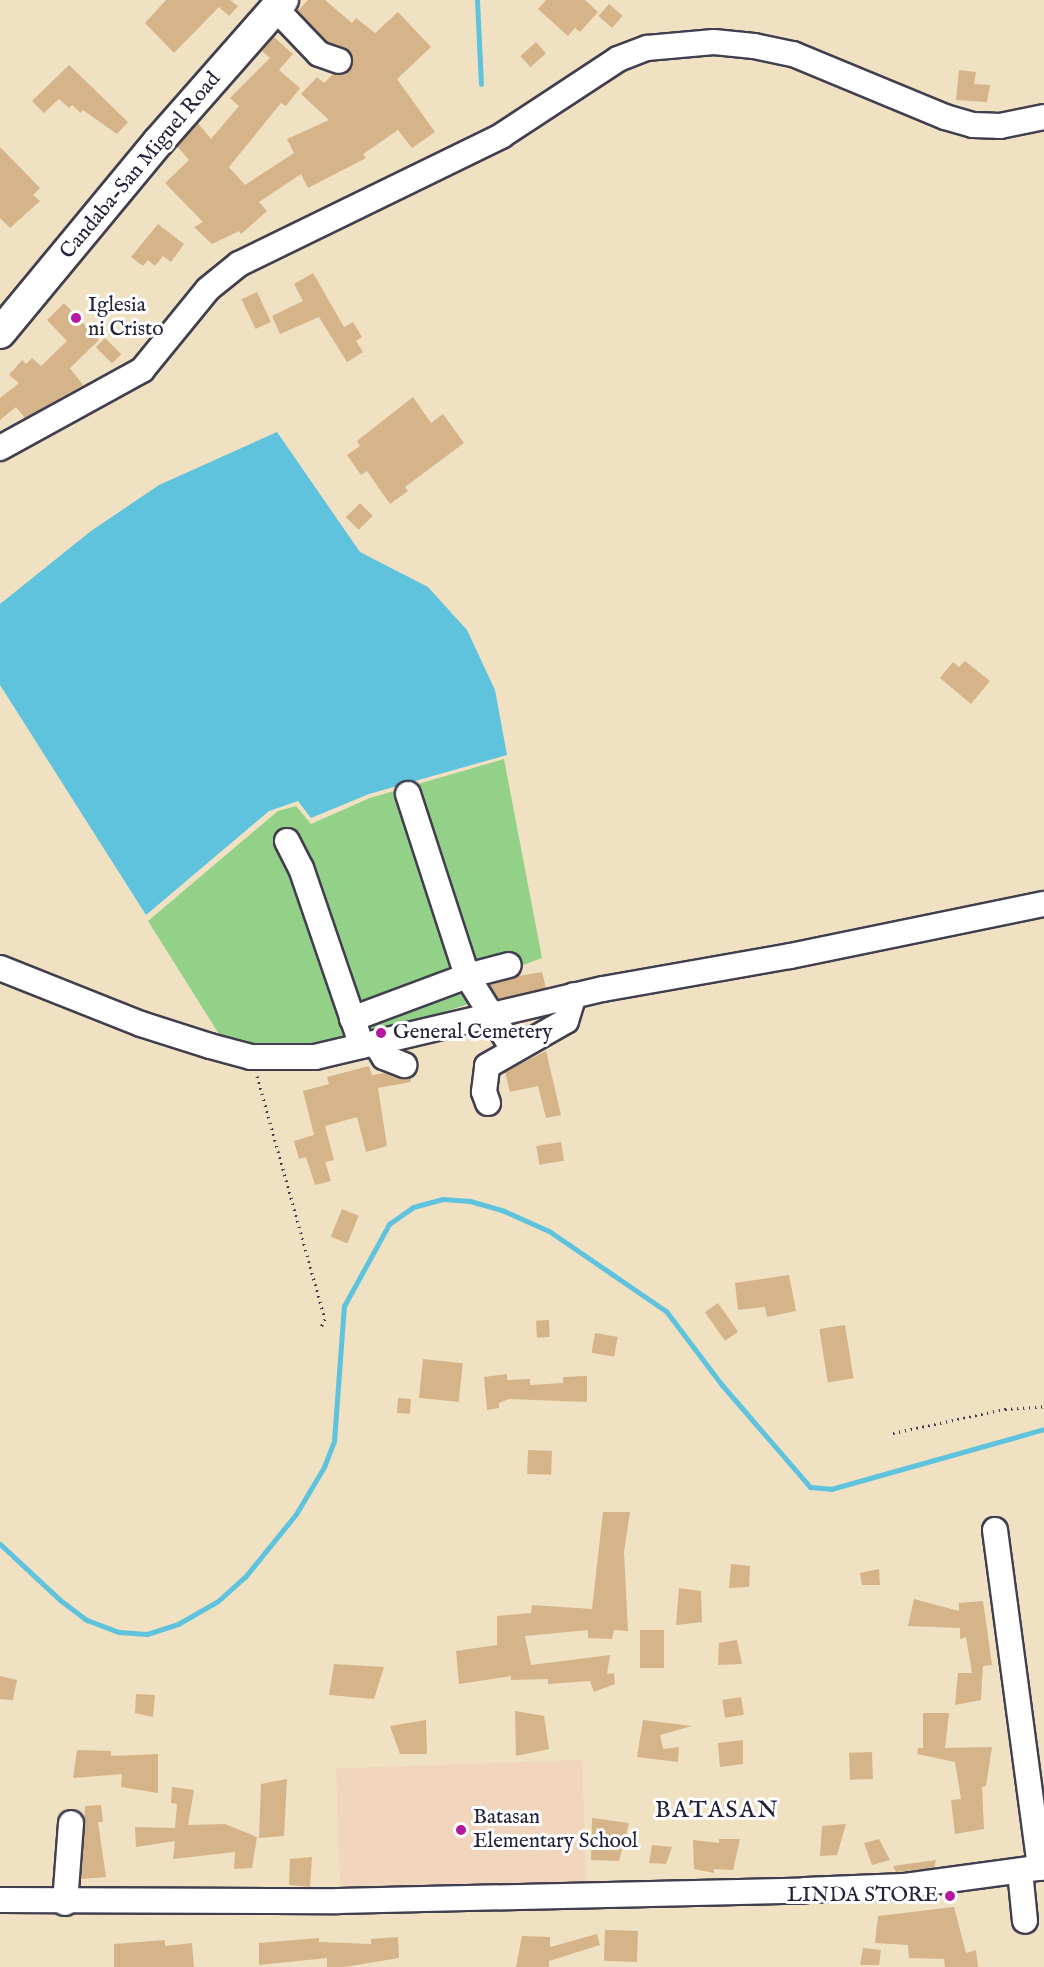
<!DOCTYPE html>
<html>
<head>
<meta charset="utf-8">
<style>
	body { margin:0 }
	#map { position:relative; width:1044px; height:1967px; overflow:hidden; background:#f0e1c3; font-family:"IM FELL English",serif }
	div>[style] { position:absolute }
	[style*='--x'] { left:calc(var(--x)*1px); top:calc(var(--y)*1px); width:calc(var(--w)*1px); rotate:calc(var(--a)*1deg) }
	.built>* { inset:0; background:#f1d5bd; transform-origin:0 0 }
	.green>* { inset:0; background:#93d188 }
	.water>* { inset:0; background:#5fc3dd }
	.stream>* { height:5px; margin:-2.5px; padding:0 2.5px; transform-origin:2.5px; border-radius:2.5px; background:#5fc3dd }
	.building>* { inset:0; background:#d5b489; transform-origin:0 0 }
	.path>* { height:3px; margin-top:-1.5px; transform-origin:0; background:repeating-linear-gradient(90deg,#413f4f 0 1.5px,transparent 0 6px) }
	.roads { filter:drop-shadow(2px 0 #413f4f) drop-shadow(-2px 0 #413f4f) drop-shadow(0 2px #413f4f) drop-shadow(0 -2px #413f4f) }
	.minor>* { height:24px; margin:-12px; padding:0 12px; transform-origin:12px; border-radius:12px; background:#fff }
	.major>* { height:30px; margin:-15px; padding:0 15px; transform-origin:15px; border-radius:15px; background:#fff }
	.dots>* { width:16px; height:16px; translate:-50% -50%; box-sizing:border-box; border:3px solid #fff; border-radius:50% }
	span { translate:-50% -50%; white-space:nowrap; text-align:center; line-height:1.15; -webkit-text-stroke:6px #fff; paint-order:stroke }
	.street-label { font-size:21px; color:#22223b }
	.poi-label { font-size:21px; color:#22223b }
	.left { translate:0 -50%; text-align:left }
	.right { translate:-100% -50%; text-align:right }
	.quarter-label { font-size:24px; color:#22223b; letter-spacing:1.5px }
</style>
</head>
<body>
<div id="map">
	<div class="built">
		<div style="left:582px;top:1760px;width:132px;height:246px;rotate:88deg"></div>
	</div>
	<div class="green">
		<div style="clip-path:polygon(504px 759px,542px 958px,480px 981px,484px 999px,345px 1044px,229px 1050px,148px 921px,278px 811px,296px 806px,311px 824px,370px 798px)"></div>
	</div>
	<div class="water">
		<div style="clip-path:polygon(277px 432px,360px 552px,428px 587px,467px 630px,495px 690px,507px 755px,369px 794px,311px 818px,298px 801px,269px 811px,146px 915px,0 685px,0 604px,91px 531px,159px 485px)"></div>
	</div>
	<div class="stream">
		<div style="--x:477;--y:0;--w:84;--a:87.3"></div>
		<div style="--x:0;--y:1544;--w:82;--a:43"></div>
		<div style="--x:60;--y:1600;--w:34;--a:37"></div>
		<div style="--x:87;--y:1620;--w:34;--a:21"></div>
		<div style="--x:119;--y:1632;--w:28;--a:4"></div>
		<div style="--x:147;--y:1634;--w:33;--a:-18"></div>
		<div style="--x:178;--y:1624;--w:46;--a:-29.9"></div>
		<div style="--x:218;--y:1601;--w:36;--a:-42"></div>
		<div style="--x:245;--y:1577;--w:81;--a:-51"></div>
		<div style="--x:296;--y:1514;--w:55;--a:-59.2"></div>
		<div style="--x:324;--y:1467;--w:28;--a:-69"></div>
		<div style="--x:334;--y:1441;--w:135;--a:-85.8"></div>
		<div style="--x:344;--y:1306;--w:94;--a:-61.2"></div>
		<div style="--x:389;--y:1224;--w:29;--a:-35"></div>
		<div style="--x:413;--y:1207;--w:31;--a:-15"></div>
		<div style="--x:443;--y:1199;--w:27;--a:4"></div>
		<div style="--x:470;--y:1201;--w:35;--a:16"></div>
		<div style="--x:504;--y:1211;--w:49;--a:24"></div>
		<div style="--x:549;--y:1231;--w:142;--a:34.4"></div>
		<div style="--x:666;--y:1311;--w:93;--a:52.9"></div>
		<div style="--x:722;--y:1385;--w:135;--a:49.2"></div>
		<div style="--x:810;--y:1487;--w:21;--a:5"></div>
		<div style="--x:831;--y:1489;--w:221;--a:-15.7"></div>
	</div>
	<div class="building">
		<div style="clip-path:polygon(166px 0,230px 0,238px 6px,229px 16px,219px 7px,174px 53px,145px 23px)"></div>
		<div style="clip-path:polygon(308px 0,325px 0,352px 23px,356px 18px,375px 33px,398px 12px,431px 47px,397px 79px,435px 132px,412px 148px,398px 130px,363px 154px,366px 158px,308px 188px,301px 174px,259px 202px,267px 211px,241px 234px,239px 231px,212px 244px,194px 227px,203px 222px,165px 183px,189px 160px,177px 146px,198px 123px,211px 139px,239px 106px,230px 98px,270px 58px,262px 51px,274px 37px,293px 54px,279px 70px,300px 88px,286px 106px,281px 103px,229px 167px,245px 185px,294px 153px,287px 139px,329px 120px,301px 94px,317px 77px,324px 83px,333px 74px,348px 72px,353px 59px,344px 48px,327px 42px,298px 11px)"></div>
		<div style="clip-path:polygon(546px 0,585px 0,598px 12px,580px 32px,575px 28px,568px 36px,538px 9px)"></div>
		<div style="left:609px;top:4px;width:18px;height:16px;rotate:41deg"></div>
		<div style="left:536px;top:42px;width:15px;height:21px;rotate:48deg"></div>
		<div style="clip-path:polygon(69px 65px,128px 122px,117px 134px,83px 110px,81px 113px,72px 105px,69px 108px,59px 99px,44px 113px,32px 101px)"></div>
		<div style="clip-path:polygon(959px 70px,976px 72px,974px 84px,990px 85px,987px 102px,956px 100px)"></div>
		<div style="clip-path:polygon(0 147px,40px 188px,33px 195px,40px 201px,10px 228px,0 218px)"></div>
		<div style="clip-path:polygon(158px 224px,184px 244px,171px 262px,163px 256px,155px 266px,148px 260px,143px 266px,131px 257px)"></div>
		<div style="clip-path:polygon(313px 273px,344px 327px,353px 322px,362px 337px,356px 341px,363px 352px,347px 362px,319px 317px,280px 334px,272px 316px,303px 301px,294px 284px)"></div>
		<div style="left:257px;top:292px;width:33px;height:17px;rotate:65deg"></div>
		<div style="clip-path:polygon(64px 303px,99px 340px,70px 368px,83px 385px,25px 418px,16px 407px,0 420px,0 398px,19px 383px,9px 375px,22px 360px,26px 364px,32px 358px,41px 366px,67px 341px,47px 320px)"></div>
		<div style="left:105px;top:338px;width:23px;height:13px;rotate:45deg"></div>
		<div style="clip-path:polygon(413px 397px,431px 423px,443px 414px,464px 443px,405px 487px,408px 491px,390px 504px,367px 471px,361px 475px,347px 455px,360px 446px,357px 441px)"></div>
		<div style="left:360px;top:503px;width:18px;height:20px;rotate:45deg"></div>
		<div style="clip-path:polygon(965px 661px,990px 681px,971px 704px,940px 678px,953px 662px,959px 667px)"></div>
		<div style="clip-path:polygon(542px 972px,546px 988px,498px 999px,491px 988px,490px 985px,518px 976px)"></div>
		<div style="clip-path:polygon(546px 1051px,561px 1115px,546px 1118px,538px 1086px,510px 1092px,505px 1072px)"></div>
		<div style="clip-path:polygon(369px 1066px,372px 1075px,385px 1073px,399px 1078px,411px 1077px,411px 1082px,378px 1088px,387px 1146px,366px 1152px,357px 1117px,325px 1126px,334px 1160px,325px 1162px,331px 1181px,315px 1185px,306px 1157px,299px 1159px,294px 1141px,314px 1135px,303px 1091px,329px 1084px,327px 1077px)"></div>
		<div style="left:561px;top:1142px;width:19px;height:25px;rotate:81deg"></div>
		<div style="left:342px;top:1209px;width:18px;height:30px;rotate:22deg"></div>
		<div style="clip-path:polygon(789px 1275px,796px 1311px,767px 1317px,765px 1307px,738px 1310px,735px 1283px)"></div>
		<div style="left:718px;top:1303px;width:35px;height:16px;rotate:55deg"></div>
		<div style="left:549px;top:1320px;width:17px;height:13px;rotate:87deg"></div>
		<div style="left:845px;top:1325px;width:54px;height:26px;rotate:81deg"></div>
		<div style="left:595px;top:1333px;width:23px;height:20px;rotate:10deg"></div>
		<div style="left:423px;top:1359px;width:40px;height:39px;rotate:6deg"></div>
		<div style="clip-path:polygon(507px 1374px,507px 1380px,530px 1379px,530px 1385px,563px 1383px,563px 1377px,587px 1376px,587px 1402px,509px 1399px,499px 1403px,499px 1408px,487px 1410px,484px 1377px)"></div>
		<div style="left:398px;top:1398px;width:13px;height:15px;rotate:4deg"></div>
		<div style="left:528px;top:1450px;width:24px;height:24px;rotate:2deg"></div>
		<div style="clip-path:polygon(603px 1512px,630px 1512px,624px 1552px,628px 1631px,614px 1630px,612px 1639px,588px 1638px,588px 1630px,525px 1636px,531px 1665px,610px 1655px,607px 1674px,614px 1673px,615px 1684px,594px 1692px,590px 1681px,548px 1684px,548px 1679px,511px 1680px,511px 1676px,459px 1684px,456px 1651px,497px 1645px,497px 1616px,531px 1613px,532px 1605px,592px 1609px)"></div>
		<div style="clip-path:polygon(731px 1564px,750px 1566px,749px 1587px,729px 1588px)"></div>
		<div style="clip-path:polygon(879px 1569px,880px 1585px,862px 1585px,860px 1573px)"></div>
		<div style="clip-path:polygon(679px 1588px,701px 1591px,702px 1622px,676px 1625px)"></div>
		<div style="clip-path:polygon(914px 1599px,959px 1611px,959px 1603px,983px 1601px,992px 1665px,983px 1666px,981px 1700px,955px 1705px,958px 1673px,972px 1673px,966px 1637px,960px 1639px,960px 1628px,908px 1626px)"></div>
		<div style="left:640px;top:1630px;width:24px;height:38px"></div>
		<div style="clip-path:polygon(737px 1640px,742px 1664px,718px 1665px,719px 1643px)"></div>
		<div style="clip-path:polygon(334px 1664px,384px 1667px,374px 1699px,329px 1695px)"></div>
		<div style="clip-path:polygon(0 1676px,17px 1680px,13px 1700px,0 1699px)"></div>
		<div style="clip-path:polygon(136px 1694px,155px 1695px,153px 1717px,135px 1713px)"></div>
		<div style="left:741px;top:1697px;width:18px;height:19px;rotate:81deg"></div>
		<div style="clip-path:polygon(515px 1711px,544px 1716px,549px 1749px,516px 1756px)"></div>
		<div style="clip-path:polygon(923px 1713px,949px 1713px,945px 1748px,992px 1747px,986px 1786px,982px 1787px,984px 1829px,955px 1834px,951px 1800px,961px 1799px,955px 1762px,917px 1754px,918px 1748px,923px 1748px)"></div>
		<div style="clip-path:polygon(426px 1720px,427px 1754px,400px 1754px,390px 1726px)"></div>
		<div style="clip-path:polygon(643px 1720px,692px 1726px,660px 1735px,663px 1749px,679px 1747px,678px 1762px,637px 1757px)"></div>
		<div style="clip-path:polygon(743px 1740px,743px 1764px,720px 1767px,718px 1743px)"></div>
		<div style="clip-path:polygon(77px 1750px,111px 1751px,111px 1756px,158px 1754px,158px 1793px,121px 1787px,122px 1774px,73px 1778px)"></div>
		<div style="left:872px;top:1752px;width:27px;height:23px;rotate:88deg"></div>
		<div style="clip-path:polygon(287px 1779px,284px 1836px,259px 1838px,261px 1784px)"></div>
		<div style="clip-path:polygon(172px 1787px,194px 1790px,188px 1825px,225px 1824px,257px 1837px,252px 1868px,234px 1869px,235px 1852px,173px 1859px,175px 1841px,136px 1847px,135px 1827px,175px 1828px,177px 1804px,171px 1803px)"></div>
		<div style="clip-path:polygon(101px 1805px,103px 1822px,98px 1822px,106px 1877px,81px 1879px,85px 1806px)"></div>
		<div style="clip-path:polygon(592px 1818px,629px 1823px,619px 1861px,591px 1860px)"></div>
		<div style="clip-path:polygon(846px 1824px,837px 1855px,820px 1856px,822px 1826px)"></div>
		<div style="clip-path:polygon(719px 1839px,740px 1839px,733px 1870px,714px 1869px,714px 1873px,694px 1869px,693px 1840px,719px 1843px)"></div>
		<div style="clip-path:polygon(879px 1839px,890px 1860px,872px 1865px,864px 1843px)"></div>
		<div style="clip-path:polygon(652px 1845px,672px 1847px,666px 1864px,649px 1863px)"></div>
		<div style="clip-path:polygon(312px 1857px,310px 1887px,289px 1885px,290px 1859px)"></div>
		<div style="clip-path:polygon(936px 1860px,934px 1868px,896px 1872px,893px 1866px)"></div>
		<div style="clip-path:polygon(954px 1907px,966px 1953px,976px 1950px,978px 1967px,945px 1967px,944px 1959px,909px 1958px,908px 1945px,875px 1943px,878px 1916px)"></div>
		<div style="left:638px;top:1931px;width:31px;height:33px;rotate:92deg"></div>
		<div style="clip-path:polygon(597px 1934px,600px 1945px,549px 1961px,549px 1967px,516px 1967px,522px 1936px,550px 1937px,550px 1947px)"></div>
		<div style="clip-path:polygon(398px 1937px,399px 1958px,345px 1967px,327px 1967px,327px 1958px,259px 1965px,259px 1943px,319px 1938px,319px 1942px,371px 1944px,371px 1939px)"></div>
		<div style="clip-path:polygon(165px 1940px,165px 1946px,192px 1943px,194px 1967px,114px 1967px,114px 1944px)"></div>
		<div style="clip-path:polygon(863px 1948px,881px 1950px,879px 1965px,860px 1965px)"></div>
	</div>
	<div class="path">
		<div style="--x:257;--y:1076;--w:252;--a:74.4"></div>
		<div style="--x:325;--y:1319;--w:9;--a:117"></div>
		<div style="--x:893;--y:1433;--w:115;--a:-12.1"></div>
		<div style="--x:1005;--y:1409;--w:39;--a:-4"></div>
	</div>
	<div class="roads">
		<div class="minor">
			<div style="--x:276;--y:9;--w:62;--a:46.3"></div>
			<div style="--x:319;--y:54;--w:21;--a:19"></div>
			<div style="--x:0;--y:448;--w:162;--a:-28.8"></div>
			<div style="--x:142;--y:370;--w:104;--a:-50.8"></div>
			<div style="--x:208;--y:289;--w:40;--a:-39"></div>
			<div style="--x:239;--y:264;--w:292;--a:-26"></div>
			<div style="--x:501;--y:136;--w:140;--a:-33.3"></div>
			<div style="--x:618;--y:59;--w:31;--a:-21"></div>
			<div style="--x:647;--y:48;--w:67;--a:-5.1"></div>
			<div style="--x:714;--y:42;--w:40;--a:5.7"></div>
			<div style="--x:754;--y:46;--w:40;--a:12"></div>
			<div style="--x:793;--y:54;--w:165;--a:22.5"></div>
			<div style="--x:945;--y:117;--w:29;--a:16"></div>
			<div style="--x:973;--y:125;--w:27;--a:2"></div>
			<div style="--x:1000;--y:126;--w:45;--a:-11.6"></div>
			<div style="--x:408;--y:794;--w:191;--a:72"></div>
			<div style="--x:467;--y:976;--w:86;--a:57.8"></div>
			<div style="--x:287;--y:841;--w:30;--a:63"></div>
			<div style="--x:301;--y:868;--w:188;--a:71.1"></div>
			<div style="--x:0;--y:968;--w:152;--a:21.7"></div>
			<div style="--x:141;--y:1024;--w:72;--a:17.7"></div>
			<div style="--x:210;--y:1046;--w:42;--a:15"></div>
			<div style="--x:251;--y:1057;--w:64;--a:0"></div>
			<div style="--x:315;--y:1057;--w:296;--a:-13.3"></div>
			<div style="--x:603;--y:989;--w:190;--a:-10"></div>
			<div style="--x:790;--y:956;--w:259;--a:-11.6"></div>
			<div style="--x:352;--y:1019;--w:123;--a:-20.5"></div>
			<div style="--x:467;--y:976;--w:43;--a:-14.7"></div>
			<div style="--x:375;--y:1043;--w:17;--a:57"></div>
			<div style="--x:384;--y:1057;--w:22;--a:22"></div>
			<div style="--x:488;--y:1103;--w:12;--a:-110"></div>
			<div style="--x:484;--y:1092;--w:26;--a:-83"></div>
			<div style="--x:487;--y:1066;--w:91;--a:-29.7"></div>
			<div style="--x:566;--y:1021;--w:27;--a:-73"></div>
			<div style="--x:995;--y:1530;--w:341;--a:82.4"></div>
			<div style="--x:1020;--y:1871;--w:50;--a:84.3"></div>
			<div style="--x:0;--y:1900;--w:338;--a:0.2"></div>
			<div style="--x:338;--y:1901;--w:467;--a:-1.3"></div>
			<div style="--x:805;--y:1890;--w:99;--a:-2.3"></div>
			<div style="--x:904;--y:1886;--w:141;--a:-7.7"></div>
			<div style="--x:65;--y:1903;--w:80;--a:-85.7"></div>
		</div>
		<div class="major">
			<div style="--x:0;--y:333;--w:249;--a:-50.4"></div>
			<div style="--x:159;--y:141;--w:188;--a:-48.7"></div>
		</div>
	</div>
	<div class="dots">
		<div style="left:76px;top:318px;background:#b5179e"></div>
		<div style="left:381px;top:1033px;background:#b5179e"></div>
		<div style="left:461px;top:1830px;background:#b5179e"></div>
		<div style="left:950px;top:1896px;background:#b5179e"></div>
	</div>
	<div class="street-label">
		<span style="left:141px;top:166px;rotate:-50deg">Candaba-San Miguel Road</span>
	</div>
	<div class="poi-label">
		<span class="left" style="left:88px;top:318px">Iglesia<br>ni Cristo</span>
		<span class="left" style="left:393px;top:1033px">General Cemetery</span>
		<span class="left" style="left:473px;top:1830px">Batasan<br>Elementary School</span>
		<span class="right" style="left:938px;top:1896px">LINDA STORE</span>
	</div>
	<div class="quarter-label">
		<span style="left:717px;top:1811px">BATASAN</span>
	</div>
</div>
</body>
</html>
